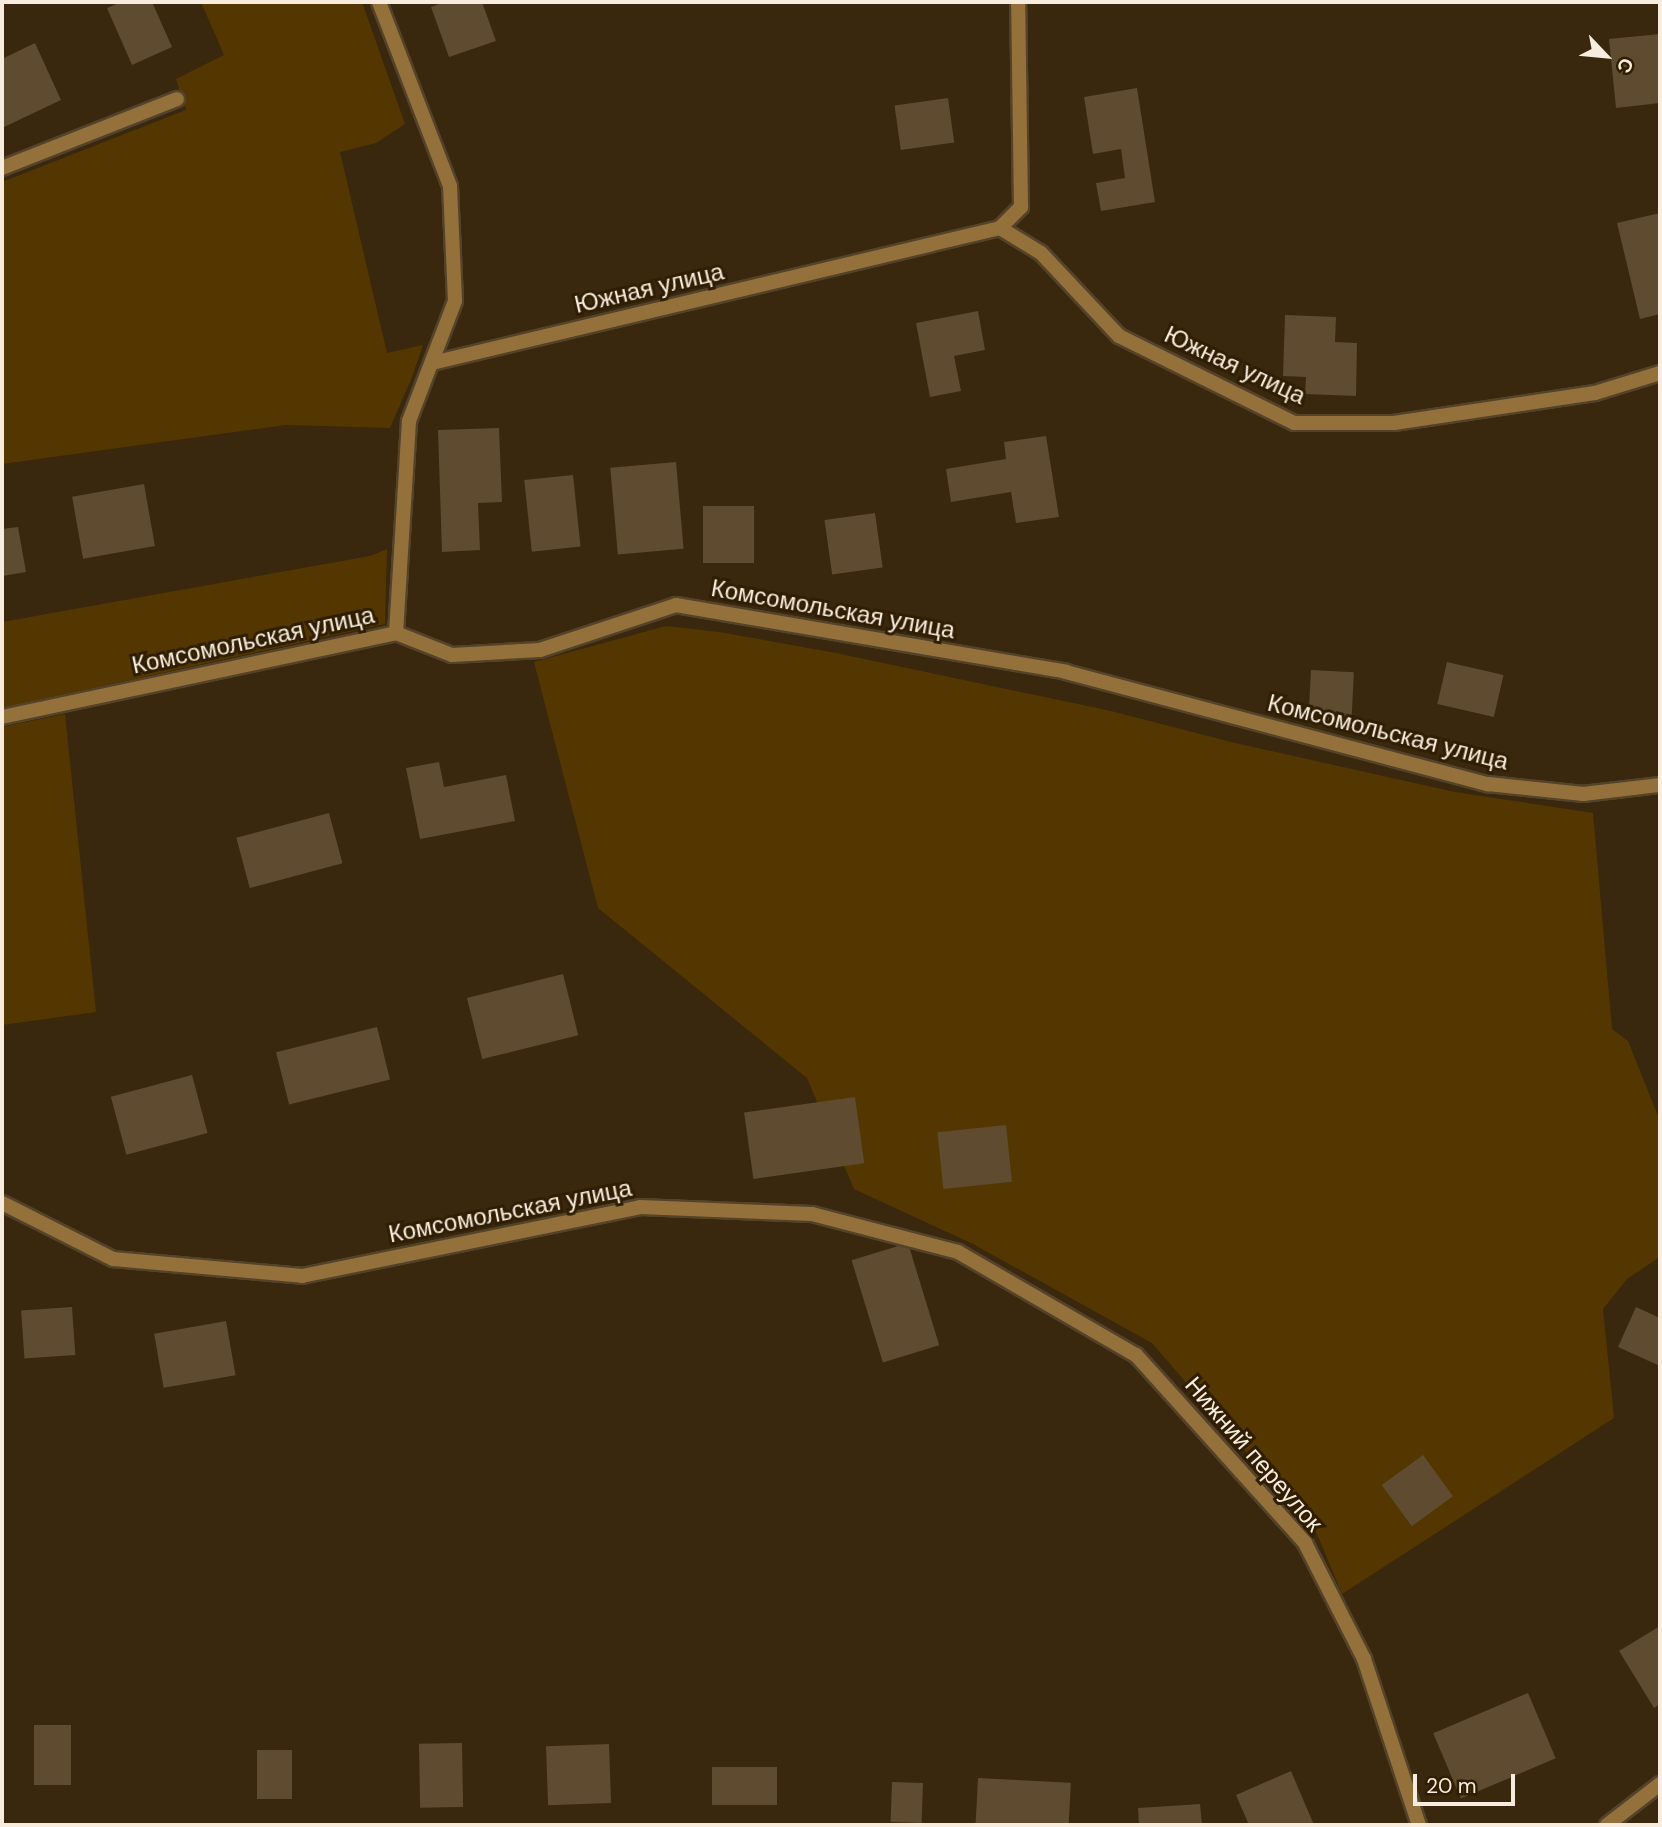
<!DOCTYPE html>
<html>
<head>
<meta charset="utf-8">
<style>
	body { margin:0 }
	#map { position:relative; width:1662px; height:1827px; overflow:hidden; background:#39280d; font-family:"DM Sans",sans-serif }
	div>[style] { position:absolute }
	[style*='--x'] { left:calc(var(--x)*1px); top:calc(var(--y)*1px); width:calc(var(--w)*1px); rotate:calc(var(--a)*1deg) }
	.green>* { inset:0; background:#543700 }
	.building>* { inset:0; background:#5e4b30; transform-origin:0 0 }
	.roads { filter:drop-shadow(2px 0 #54432a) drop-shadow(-2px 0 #54432a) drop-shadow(0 2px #54432a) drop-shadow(0 -2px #54432a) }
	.street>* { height:14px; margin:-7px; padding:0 7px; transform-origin:7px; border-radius:7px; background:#94713b }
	span { translate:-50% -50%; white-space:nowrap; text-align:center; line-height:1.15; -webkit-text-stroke:6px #2f1e03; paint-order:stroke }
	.street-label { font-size:24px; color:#f7ecdd }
	.frame { position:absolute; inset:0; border:4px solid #f7ecdd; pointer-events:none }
	.north { position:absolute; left:1571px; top:21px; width:70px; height:70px; -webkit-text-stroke:5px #2f1e03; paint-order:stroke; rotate:116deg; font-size:19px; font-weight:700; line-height:28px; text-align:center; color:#f7ecdd }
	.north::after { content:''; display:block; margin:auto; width:24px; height:32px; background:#f7ecdd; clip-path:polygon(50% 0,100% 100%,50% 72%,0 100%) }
	.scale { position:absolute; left:1413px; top:1774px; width:102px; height:32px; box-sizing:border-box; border:4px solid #f7ecdd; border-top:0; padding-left:9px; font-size:21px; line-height:24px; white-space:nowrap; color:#f7ecdd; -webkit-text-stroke:5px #2f1e03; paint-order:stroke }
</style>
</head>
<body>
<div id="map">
	<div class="green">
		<div style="clip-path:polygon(201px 2px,362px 2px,405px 124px,376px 143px,340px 152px,387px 353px,423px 345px,412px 377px,390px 428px,286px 425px,2px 464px,2px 182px,186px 110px,176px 79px,224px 55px)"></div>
		<div style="clip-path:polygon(387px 549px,385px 624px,2px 708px,2px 622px,370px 556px)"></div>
		<div style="clip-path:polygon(666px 626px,719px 632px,836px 653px,1111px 711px,1235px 743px,1455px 792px,1593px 813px,1612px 1029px,1628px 1041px,1660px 1121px,1660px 1257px,1627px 1279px,1603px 1309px,1614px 1418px,1342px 1594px,1317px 1534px,1152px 1343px,973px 1244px,854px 1189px,807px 1078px,598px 908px,534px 662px)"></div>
		<div style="clip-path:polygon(65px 714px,96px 1012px,2px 1025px,2px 727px)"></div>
	</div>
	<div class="building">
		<div style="clip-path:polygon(121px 2px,152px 2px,172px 47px,132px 65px,107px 8px)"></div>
		<div style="clip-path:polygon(444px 2px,482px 2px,496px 41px,449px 57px,431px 7px)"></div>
		<div style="clip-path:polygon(1660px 34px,1660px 103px,1616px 108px,1609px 39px)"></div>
		<div style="clip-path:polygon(35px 43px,61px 100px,2px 128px,2px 59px)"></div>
		<div style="clip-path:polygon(1137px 88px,1155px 202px,1101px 211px,1096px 183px,1125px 178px,1121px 149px,1093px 154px,1084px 97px)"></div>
		<div style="left:948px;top:98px;width:45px;height:54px;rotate:82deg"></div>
		<div style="clip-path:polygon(1660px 213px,1660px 314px,1640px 319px,1617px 223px)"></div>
		<div style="clip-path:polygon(978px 311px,985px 350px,954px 356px,961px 391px,930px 397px,916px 323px)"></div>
		<div style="clip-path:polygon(1285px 315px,1336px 317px,1335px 342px,1357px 343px,1356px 396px,1305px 394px,1306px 377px,1283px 376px)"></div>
		<div style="clip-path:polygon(499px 428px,502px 502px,478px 503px,480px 550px,442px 552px,438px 430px)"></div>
		<div style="clip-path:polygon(1046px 436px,1059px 517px,1016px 523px,1011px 492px,951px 502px,946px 469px,1006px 459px,1004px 442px)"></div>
		<div style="left:676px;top:462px;width:87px;height:66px;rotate:85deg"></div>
		<div style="left:573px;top:475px;width:72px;height:49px;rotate:84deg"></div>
		<div style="left:144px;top:484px;width:63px;height:73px;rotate:80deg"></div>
		<div style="left:703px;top:506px;width:51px;height:57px"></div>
		<div style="left:875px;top:513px;width:55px;height:51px;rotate:82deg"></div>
		<div style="clip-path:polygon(18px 527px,26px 572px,2px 576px,2px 529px)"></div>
		<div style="left:1447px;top:662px;width:58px;height:43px;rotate:13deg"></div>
		<div style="left:1311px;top:670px;width:43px;height:51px;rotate:3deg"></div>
		<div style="clip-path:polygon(439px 762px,444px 787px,506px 775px,515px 821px,420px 839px,406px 768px)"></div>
		<div style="left:329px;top:813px;width:52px;height:96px;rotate:75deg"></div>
		<div style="left:563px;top:974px;width:63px;height:99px;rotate:76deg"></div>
		<div style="left:377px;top:1027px;width:54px;height:104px;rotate:76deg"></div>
		<div style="left:192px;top:1075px;width:60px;height:84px;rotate:75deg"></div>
		<div style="left:855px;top:1097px;width:67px;height:112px;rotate:82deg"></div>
		<div style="left:1006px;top:1125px;width:57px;height:69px;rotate:84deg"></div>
		<div style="left:908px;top:1243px;width:107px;height:59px;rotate:73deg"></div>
		<div style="left:72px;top:1307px;width:48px;height:51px;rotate:86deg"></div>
		<div style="clip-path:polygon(1636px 1307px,1660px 1318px,1660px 1366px,1618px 1347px)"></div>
		<div style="left:226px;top:1321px;width:55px;height:73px;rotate:80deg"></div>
		<div style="left:1423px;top:1455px;width:51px;height:51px;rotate:54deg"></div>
		<div style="clip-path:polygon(1660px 1626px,1660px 1704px,1654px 1708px,1619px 1651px)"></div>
		<div style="left:1528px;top:1693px;width:71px;height:103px;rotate:67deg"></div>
		<div style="left:34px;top:1725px;width:37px;height:60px"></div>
		<div style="left:462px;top:1743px;width:64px;height:43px;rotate:89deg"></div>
		<div style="left:609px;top:1744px;width:59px;height:63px;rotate:88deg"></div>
		<div style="left:257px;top:1750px;width:35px;height:49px"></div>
		<div style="left:712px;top:1767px;width:65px;height:38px"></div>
		<div style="clip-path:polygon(1291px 1771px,1314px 1825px,1249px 1825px,1236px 1795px)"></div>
		<div style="left:978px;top:1778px;width:93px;height:47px;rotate:3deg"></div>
		<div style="left:892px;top:1782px;width:31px;height:40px;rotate:2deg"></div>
		<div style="clip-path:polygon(1200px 1804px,1202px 1825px,1139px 1825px,1138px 1808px)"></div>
	</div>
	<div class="roads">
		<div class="street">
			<div style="--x:379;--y:2;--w:197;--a:68.9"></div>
			<div style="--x:450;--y:186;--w:115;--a:87.5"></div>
			<div style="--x:455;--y:301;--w:129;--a:111"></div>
			<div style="--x:409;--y:421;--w:212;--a:93.5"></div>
			<div style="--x:2;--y:168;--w:188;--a:-21.5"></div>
			<div style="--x:1000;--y:228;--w:48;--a:31.4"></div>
			<div style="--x:1041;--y:253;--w:114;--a:46.8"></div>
			<div style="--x:1119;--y:336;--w:195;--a:26.4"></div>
			<div style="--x:1294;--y:423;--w:100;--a:0"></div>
			<div style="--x:1394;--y:423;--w:203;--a:-8.5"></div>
			<div style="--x:1595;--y:393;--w:68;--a:-17.1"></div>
			<div style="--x:432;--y:363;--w:584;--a:-13.37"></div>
			<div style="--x:1000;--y:228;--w:30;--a:-45"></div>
			<div style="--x:1021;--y:207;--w:205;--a:-90.8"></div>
			<div style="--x:2;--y:717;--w:403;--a:-12"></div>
			<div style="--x:396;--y:633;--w:60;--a:21.4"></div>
			<div style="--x:452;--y:655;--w:88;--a:-3.3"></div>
			<div style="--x:540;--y:650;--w:143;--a:-18.3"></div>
			<div style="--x:676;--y:605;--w:396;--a:9.7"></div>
			<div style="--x:1066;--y:672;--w:437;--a:14.9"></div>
			<div style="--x:1488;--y:784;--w:96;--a:6"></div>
			<div style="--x:1583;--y:794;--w:78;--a:-6.7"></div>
			<div style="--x:2;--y:1203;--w:124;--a:26.8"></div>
			<div style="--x:113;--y:1259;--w:190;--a:5.1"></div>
			<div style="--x:302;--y:1276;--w:345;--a:-11.5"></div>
			<div style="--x:640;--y:1207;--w:172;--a:2.3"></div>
			<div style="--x:812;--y:1214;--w:151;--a:14.6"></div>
			<div style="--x:958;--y:1252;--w:206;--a:30.1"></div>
			<div style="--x:1136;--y:1355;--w:253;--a:48"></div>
			<div style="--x:1305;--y:1543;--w:130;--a:63"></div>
			<div style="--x:1364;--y:1659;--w:175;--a:71.7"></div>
			<div style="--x:1607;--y:1825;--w:67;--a:-37.7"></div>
		</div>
	</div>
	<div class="street-label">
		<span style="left:649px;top:288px;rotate:-13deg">Южная улица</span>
		<span style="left:1235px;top:365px;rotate:25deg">Южная улица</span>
		<span style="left:833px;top:609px;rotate:10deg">Комсомольская улица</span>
		<span style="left:253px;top:640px;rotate:-12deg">Комсомольская улица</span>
		<span style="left:1388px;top:732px;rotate:14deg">Комсомольская улица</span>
		<span style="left:510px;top:1211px;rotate:-11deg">Комсомольская улица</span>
		<span style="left:1254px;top:1454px;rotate:49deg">Нижний переулок</span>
	</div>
	<div class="frame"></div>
	<div class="north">С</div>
	<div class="scale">20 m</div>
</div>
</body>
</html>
